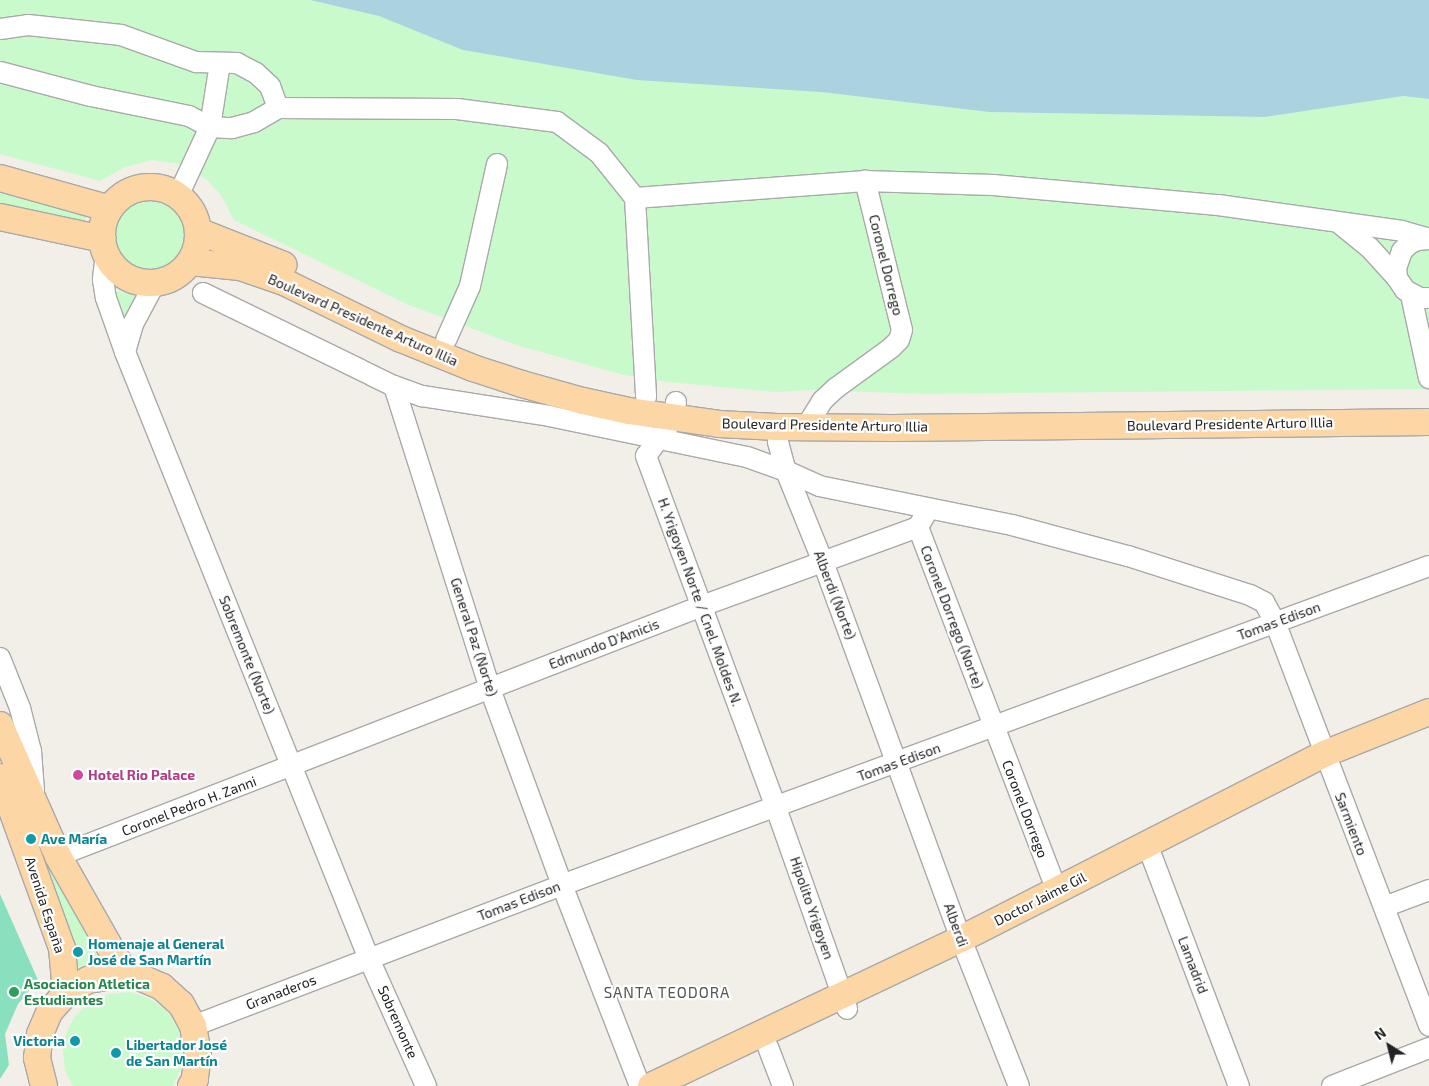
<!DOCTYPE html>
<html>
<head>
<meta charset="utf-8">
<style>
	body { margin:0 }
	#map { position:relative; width:1429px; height:1086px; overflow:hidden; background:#f2efe9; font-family:"Exo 2",sans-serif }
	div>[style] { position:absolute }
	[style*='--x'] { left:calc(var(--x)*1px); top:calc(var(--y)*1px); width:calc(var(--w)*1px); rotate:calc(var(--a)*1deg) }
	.park>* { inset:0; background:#c8facc }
	.round { border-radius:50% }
	.pitch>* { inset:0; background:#88e0be }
	.water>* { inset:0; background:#aad3df }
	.roads { filter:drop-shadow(1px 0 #a9a9a9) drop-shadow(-1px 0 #a9a9a9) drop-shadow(0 1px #a9a9a9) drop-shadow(0 -1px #a9a9a9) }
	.minor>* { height:20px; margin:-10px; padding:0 10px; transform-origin:10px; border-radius:10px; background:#fff }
	.major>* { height:26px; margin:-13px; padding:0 13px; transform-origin:13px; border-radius:13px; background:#fcd6a4 }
	.major>.ring { margin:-13px; padding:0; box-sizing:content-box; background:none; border:26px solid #fcd6a4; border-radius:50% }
	.dots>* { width:14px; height:14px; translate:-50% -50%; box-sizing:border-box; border:2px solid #fff; border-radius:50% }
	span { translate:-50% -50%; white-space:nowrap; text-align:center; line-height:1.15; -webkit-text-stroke:4.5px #fff; paint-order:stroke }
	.street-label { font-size:14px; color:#222 }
	.hotel-label { font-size:14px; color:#b23c85; font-weight:700 }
	.left { translate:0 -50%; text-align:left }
	.culture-label { font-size:14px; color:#0d838f; font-weight:700 }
	.right { translate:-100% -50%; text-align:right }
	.leisure-label { font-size:14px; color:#27864d; font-weight:700 }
	.neighbourhood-label { font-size:15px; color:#555; letter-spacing:1px }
	.north { position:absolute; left:1364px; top:1021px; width:50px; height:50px; -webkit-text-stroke:4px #fff; paint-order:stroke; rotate:324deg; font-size:14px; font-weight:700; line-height:20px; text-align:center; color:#222 }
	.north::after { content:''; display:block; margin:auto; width:18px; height:22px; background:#222; clip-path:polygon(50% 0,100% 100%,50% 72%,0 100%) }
</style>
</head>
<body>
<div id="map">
	<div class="park">
		<div style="clip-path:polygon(0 0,310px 0,379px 16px,821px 92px,989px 112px,1265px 117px,1403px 96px,1429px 99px,1429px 389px,925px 394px,810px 390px,775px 392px,668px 382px,624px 375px,516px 345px,409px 305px,234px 220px,221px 195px,206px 179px,180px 164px,152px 160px,125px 167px,100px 181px,0 154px)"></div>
		<div style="clip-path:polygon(0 185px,88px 210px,84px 226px,0 204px)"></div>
		<div class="round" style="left:115px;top:199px;width:72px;height:72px"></div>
		<div style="clip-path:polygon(115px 291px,138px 296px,122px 325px)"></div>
		<div style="clip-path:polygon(15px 782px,100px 960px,78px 968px)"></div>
		<div style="clip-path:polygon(129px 992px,149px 998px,166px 1010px,178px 1027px,183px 1047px,181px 1068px,173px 1086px,73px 1086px,65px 1071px,63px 1052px,66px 1033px,75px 1016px,90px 1002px,109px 994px)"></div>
	</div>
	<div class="pitch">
		<div style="clip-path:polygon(0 894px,38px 980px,18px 1004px,5px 1034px,9px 1065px,0 1079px)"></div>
	</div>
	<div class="water">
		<div style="clip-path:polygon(310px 0,1429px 0,1429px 99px,1403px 96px,1265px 117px,989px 112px,821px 92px,637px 80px,463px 50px,379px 16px)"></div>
	</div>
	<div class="roads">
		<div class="minor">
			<div style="--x:0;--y:29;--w:28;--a:-8"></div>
			<div style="--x:28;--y:25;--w:94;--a:6.1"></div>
			<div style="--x:121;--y:35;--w:80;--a:19.8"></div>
			<div style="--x:196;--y:62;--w:41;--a:1.4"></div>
			<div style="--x:237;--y:63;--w:21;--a:28"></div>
			<div style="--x:256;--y:73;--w:19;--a:43"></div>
			<div style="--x:270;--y:86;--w:23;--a:70"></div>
			<div style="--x:278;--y:108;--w:179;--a:0.3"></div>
			<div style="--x:457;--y:109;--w:101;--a:7.4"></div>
			<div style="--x:557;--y:122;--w:52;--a:36.4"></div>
			<div style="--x:599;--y:153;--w:58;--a:51.3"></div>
			<div style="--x:635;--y:198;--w:199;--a:86.8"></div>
			<div style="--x:0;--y:72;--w:94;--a:14.8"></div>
			<div style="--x:91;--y:96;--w:100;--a:11.5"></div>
			<div style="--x:189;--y:116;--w:24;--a:28"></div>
			<div style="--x:210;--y:127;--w:22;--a:3"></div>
			<div style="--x:232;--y:128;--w:23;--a:-15"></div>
			<div style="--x:254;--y:122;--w:28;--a:-30"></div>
			<div style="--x:178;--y:196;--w:76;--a:-65.1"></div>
			<div style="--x:210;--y:127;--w:65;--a:-81.1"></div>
			<div style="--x:635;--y:198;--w:231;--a:-4.2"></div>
			<div style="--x:865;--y:181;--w:128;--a:1.8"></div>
			<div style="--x:993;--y:185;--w:226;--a:5.1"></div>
			<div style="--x:1218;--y:205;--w:186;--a:8"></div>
			<div style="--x:1402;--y:231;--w:26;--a:16"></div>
			<div style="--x:1339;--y:223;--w:38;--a:39"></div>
			<div style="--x:1369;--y:247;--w:42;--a:47.9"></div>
			<div style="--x:1429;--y:239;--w:12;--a:175"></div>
			<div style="--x:1417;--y:240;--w:9;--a:153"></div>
			<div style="--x:1409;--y:244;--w:10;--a:135"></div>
			<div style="--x:1402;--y:251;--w:18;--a:109"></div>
			<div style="--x:1396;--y:268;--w:10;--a:84"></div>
			<div style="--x:1397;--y:278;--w:14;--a:56"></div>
			<div style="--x:1405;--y:290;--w:17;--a:28"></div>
			<div style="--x:1420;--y:298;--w:9;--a:0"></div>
			<div style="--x:106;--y:254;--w:26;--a:97"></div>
			<div style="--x:103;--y:280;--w:18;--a:81"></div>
			<div style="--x:106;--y:298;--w:57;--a:70.6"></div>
			<div style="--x:125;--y:352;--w:654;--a:68.1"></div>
			<div style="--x:369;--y:959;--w:139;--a:65.8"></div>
			<div style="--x:203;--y:293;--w:212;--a:26"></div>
			<div style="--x:394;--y:386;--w:30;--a:20"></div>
			<div style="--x:422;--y:396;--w:129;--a:8.9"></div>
			<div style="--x:549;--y:416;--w:202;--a:11.7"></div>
			<div style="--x:747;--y:457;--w:41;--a:19.7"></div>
			<div style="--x:786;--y:471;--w:36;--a:24"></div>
			<div style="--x:819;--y:486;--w:197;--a:11.4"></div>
			<div style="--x:1012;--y:525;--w:120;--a:15"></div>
			<div style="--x:1128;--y:556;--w:128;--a:17.7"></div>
			<div style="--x:1250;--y:595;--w:16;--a:27"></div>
			<div style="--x:1264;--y:602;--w:23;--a:61"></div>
			<div style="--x:1275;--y:622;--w:432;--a:69.1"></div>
			<div style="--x:1411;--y:295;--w:85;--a:77.8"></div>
			<div style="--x:446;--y:340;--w:59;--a:-66"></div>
			<div style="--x:470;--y:286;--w:125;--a:-77.5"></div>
			<div style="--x:125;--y:352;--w:29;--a:-74"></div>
			<div style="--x:133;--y:324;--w:47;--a:-61.8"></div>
			<div style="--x:394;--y:386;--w:318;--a:72.4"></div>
			<div style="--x:490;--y:689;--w:209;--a:69.8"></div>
			<div style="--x:562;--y:885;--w:216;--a:68.8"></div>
			<div style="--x:676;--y:402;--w:16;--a:97"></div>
			<div style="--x:674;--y:418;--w:47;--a:126.4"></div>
			<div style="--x:646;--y:456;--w:375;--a:69.7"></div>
			<div style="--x:776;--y:808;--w:213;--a:70.5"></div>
			<div style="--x:777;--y:427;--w:15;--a:86"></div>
			<div style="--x:778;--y:442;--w:30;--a:75"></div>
			<div style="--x:786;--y:471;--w:98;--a:67.9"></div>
			<div style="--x:823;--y:562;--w:401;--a:69.9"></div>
			<div style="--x:961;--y:939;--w:158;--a:68.5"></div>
			<div style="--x:806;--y:427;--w:31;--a:-58"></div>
			<div style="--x:822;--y:401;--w:19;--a:-43"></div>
			<div style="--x:836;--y:388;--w:68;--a:-36"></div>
			<div style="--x:891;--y:348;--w:11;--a:-45"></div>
			<div style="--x:899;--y:340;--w:10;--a:-73"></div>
			<div style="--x:902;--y:330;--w:154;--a:-103.9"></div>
			<div style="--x:925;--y:515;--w:14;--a:120"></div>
			<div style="--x:918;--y:527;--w:390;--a:69.1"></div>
			<div style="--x:0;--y:658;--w:54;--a:68.2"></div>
			<div style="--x:20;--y:708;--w:44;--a:75.7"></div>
			<div style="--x:31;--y:751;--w:40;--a:85.7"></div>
			<div style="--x:1147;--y:844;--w:259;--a:69.2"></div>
			<div style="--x:58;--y:856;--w:691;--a:-21.22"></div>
			<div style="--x:702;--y:606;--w:230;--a:-20.1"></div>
			<div style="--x:1384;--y:907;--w:48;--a:-20.7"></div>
			<div style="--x:193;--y:1026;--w:395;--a:-20.9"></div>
			<div style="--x:562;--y:885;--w:924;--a:-20.2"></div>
			<div style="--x:768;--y:1047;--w:42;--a:69"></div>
			<div style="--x:1332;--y:1086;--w:104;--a:-21.4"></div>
		</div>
		<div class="major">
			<div style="--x:0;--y:178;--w:114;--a:15.7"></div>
			<div class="ring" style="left:102px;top:187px;width:70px;height:70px"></div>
			<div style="--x:0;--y:217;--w:105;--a:12.1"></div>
			<div style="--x:198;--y:231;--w:92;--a:21.6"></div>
			<div style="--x:190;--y:262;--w:50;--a:5.7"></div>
			<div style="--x:240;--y:267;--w:46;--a:18.8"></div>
			<div style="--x:284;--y:282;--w:130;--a:26"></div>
			<div style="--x:401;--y:339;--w:78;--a:21.9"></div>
			<div style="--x:473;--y:368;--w:52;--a:18.1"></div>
			<div style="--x:522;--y:384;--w:63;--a:15.6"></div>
			<div style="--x:583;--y:401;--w:47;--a:12.3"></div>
			<div style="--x:629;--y:411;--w:91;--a:8.2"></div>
			<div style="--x:719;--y:424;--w:58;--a:3"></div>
			<div style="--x:777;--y:427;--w:115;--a:0.5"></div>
			<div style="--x:892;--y:428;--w:537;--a:-0.64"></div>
			<div style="--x:0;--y:725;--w:143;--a:66.1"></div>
			<div style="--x:58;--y:856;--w:136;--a:60.4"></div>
			<div style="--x:0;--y:777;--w:182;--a:70.1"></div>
			<div style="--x:62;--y:948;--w:45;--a:84.9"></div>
			<div style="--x:44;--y:1086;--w:29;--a:-104"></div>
			<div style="--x:37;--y:1058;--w:24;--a:-83"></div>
			<div style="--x:40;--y:1034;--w:25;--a:-67"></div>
			<div style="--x:50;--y:1011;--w:24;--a:-48"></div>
			<div style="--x:66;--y:993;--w:26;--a:-31"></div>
			<div style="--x:88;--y:980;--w:37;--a:-9"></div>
			<div style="--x:125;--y:974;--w:14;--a:12"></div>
			<div style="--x:139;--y:977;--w:25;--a:23"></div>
			<div style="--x:162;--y:987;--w:25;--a:42"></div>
			<div style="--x:181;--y:1004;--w:25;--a:61"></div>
			<div style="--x:193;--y:1026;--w:27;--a:80"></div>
			<div style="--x:198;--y:1053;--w:26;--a:97"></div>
			<div style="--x:195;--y:1079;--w:8;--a:120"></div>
			<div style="--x:651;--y:1086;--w:343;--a:-25.4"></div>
			<div style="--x:961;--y:939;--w:407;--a:-27"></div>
			<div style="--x:1324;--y:754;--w:113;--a:-21.8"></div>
		</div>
	</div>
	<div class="dots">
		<div style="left:78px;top:775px;background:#d1479c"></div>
		<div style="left:31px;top:839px;background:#0f9aa8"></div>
		<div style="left:78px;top:952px;background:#0f9aa8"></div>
		<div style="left:14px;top:992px;background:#2e9e5b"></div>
		<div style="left:75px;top:1041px;background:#0f9aa8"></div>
		<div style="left:116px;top:1053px;background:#0f9aa8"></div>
	</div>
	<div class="street-label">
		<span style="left:886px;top:265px;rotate:76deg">Coronel Dorrego</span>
		<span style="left:363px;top:320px;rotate:24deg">Boulevard Presidente Arturo Illia</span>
		<span style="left:1230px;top:424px;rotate:-1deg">Boulevard Presidente Arturo Illia</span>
		<span style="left:825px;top:425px;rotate:1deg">Boulevard Presidente Arturo Illia</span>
		<span style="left:835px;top:595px;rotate:69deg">Alberdi (Norte)</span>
		<span style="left:700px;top:602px;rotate:70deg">H. Yrigoyen Norte / Cnel. Moldes N.</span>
		<span style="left:952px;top:617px;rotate:69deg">Coronel Dorrego (Norte)</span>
		<span style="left:1279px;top:621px;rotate:-20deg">Tomas Edison</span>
		<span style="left:474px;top:637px;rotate:72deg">General Paz (Norte)</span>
		<span style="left:604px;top:644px;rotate:-21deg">Edmundo D'Amicis</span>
		<span style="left:247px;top:655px;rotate:68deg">Sobremonte (Norte)</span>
		<span style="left:899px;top:762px;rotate:-20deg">Tomas Edison</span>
		<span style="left:189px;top:806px;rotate:-21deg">Coronel Pedro H. Zanni</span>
		<span style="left:1025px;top:809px;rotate:69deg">Coronel Dorrego</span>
		<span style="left:1351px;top:824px;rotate:69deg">Sarmiento</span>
		<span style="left:1040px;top:899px;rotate:-27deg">Doctor Jaime Gil</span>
		<span style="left:519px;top:901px;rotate:-21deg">Tomas Edison</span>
		<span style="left:45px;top:905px;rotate:72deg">Avenida España</span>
		<span style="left:812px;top:908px;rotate:71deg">Hipolito Yrigoyen</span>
		<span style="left:956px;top:925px;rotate:70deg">Alberdi</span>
		<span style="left:1193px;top:965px;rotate:69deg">Lamadrid</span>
		<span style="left:281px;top:992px;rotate:-21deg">Granaderos</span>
		<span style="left:398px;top:1022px;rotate:66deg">Sobremonte</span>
	</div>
	<div class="hotel-label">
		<span class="left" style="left:88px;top:775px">Hotel Rio Palace</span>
	</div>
	<div class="culture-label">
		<span class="left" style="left:41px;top:839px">Ave María</span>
		<span class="left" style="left:88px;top:952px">Homenaje al General<br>José de San Martín</span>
		<span class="right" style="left:65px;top:1041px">Victoria</span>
		<span class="left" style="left:126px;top:1053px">Libertador José<br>de San Martín</span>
	</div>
	<div class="leisure-label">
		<span class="left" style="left:24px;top:992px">Asociacion Atletica<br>Estudiantes</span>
	</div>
	<div class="neighbourhood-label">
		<span style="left:667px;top:993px">SANTA TEODORA</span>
	</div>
	<div class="north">N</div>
</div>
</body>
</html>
